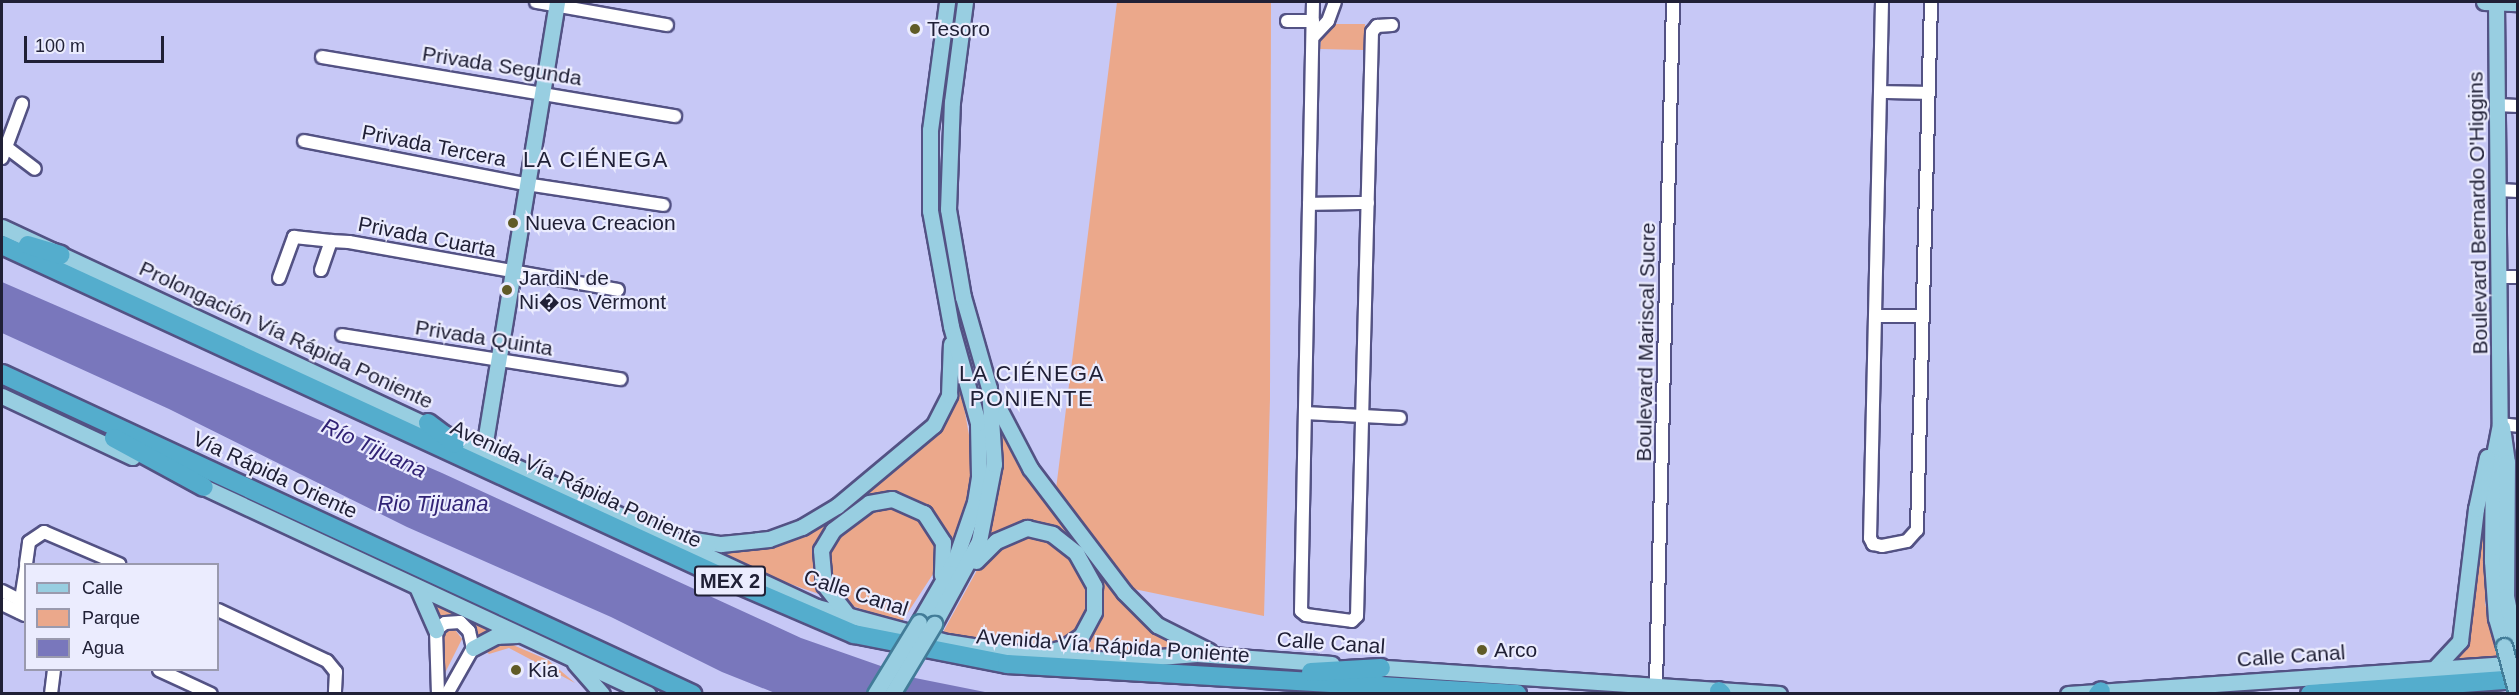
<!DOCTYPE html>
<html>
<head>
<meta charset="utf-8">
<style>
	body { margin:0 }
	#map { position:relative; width:2519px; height:695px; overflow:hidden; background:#c7c8f6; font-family:Helvetica,sans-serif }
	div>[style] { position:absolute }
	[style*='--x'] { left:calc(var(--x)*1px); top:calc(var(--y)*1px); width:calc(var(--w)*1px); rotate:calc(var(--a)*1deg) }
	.green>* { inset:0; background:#eba88b }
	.water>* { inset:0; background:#7977bc }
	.roads { filter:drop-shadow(2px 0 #535284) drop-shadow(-2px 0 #535284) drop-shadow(0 2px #535284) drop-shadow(0 -2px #535284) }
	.minor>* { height:12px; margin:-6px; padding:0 6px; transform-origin:6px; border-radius:6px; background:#fff }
	.major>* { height:15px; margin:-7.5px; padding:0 7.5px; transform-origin:7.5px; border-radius:7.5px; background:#98cee1 }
	.highway>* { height:18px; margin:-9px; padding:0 9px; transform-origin:9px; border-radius:9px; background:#54adcd }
	.bridges { filter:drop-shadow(2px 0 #427c98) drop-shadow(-2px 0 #427c98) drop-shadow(0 2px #427c98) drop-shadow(0 -2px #427c98) }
	.major-bridge>* { height:15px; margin:-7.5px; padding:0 7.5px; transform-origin:7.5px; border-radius:7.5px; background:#98cee1 }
	.dots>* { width:16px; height:16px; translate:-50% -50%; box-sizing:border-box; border:3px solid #ebecfe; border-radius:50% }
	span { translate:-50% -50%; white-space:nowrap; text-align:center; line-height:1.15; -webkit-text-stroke:4.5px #ebecfe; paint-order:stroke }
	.shield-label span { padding:2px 4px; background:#ebecfe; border:2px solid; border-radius:4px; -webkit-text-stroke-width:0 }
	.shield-label { font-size:20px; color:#202036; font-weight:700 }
	.poi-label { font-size:21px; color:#202036 }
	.left { translate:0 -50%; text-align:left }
	.street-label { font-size:21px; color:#202036 }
	.neighbourhood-label { font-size:22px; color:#202036; letter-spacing:1.5px }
	.water-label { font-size:22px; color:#312375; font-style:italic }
	.frame { position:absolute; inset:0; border:3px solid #202036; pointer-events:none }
	.legend { position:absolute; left:24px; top:563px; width:195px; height:108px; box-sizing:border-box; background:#ebecfe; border:2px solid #9a9aae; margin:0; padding:8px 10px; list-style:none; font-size:18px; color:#202036 }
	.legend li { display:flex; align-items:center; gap:12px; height:30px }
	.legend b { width:30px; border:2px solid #9a9aae }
	.scale { position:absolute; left:24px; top:36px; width:140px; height:27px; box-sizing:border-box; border:3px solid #202036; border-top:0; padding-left:8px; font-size:18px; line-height:21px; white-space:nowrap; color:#202036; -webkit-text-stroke:4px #ebecfe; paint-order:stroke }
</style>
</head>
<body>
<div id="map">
	<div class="green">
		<div style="clip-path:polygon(1117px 2px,1271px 2px,1270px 399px,1264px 616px,1134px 589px,1056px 489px)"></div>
		<div style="clip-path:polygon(1330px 24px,1365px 24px,1364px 50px,1320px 49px,1322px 34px)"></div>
		<div style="clip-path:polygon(955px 357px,971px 446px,970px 495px,954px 542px,901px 623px,765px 575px,714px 549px,829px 519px,913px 453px,938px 428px)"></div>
		<div style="clip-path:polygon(1002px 429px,1035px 487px,1154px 631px,1181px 649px,1073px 652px,942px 634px,976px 572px,988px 535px)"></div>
		<div style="clip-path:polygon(2487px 479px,2485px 603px,2497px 657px,2448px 661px)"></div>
		<div style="clip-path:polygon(430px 600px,489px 628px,489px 630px,473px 638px,471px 629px,436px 621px)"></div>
		<div style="clip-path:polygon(453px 627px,462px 639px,443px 677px,440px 633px)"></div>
		<div style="clip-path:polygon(496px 644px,513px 645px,548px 660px,575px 683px,509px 648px,489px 654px,483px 649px)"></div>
	</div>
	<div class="water">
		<div style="clip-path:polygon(2px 282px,442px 473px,801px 638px,915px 678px,990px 693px,775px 693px,722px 672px,611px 617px,407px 527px,169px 409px,2px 333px)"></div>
	</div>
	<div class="roads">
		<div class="minor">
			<div style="--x:536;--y:2;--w:133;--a:10"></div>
			<div style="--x:1313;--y:2;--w:609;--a:91.13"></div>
			<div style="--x:1301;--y:611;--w:6;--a:39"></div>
			<div style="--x:1306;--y:615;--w:46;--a:7.4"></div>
			<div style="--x:1352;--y:621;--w:7;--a:-45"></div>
			<div style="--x:1357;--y:616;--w:584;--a:-88.53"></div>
			<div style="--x:1372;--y:32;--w:8;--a:-50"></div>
			<div style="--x:1377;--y:26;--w:15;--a:-4"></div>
			<div style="--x:1882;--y:2;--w:536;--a:91.28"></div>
			<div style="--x:1870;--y:538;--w:7;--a:63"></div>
			<div style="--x:1873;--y:544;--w:9;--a:13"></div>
			<div style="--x:1882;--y:546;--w:25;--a:-11"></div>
			<div style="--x:1907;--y:541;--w:15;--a:-48"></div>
			<div style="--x:1917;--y:530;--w:528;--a:-88.48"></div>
			<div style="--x:1287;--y:21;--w:26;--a:0"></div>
			<div style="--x:1313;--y:37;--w:22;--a:-47"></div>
			<div style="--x:1328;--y:21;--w:20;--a:-70"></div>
			<div style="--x:322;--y:57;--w:358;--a:9.5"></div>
			<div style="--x:1881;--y:92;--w:46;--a:1.2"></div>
			<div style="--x:2497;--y:105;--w:21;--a:3"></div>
			<div style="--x:304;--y:141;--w:226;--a:11"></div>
			<div style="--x:526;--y:184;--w:139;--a:8.7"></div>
			<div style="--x:2;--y:144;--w:41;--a:37.1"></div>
			<div style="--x:2;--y:158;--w:58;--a:-69.7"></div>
			<div style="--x:2499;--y:190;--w:19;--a:3"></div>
			<div style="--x:1309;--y:204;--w:59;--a:-1"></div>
			<div style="--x:321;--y:270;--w:31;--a:-71"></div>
			<div style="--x:331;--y:241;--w:18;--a:3"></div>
			<div style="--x:349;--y:242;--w:273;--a:10.1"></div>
			<div style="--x:2500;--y:277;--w:18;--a:0"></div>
			<div style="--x:279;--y:278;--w:44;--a:-69.9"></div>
			<div style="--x:294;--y:237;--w:37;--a:6"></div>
			<div style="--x:1876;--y:316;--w:45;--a:0"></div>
			<div style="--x:342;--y:335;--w:282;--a:9"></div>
			<div style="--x:1306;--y:413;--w:94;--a:3"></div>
			<div style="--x:2500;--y:424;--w:18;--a:6"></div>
			<div style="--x:26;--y:564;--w:22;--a:-82"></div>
			<div style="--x:29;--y:542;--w:18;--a:-34"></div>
			<div style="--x:44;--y:532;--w:82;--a:23.1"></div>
			<div style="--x:2;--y:591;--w:27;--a:27"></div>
			<div style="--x:2;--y:604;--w:25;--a:26"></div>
			<div style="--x:218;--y:610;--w:120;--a:25.1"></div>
			<div style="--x:327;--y:661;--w:14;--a:51"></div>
			<div style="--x:336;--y:672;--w:22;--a:93"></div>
			<div style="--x:19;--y:612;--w:45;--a:-81"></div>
			<div style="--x:159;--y:670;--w:57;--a:24.8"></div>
			<div style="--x:1656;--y:684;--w:682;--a:-88.57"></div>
			<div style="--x:51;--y:694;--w:24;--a:-83"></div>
			<div style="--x:438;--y:694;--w:64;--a:-91.8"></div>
			<div style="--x:436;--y:630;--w:11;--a:-38"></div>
			<div style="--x:445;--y:623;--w:15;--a:-4"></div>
			<div style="--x:460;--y:622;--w:13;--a:45"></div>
			<div style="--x:469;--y:631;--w:17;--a:77"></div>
			<div style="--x:473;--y:648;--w:53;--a:119.5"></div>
		</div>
		<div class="major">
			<div style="--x:2484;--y:2;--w:34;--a:2"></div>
			<div style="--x:2496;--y:2;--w:422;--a:89.5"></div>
			<div style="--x:2500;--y:424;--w:38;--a:101"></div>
			<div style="--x:2493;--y:461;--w:100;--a:90.6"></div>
			<div style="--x:2492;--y:561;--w:57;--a:86"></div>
			<div style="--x:2496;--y:618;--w:29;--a:74"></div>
			<div style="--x:2;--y:227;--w:899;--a:25"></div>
			<div style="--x:817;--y:607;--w:135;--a:15.1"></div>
			<div style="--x:947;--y:642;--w:97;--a:8.9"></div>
			<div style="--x:1043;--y:657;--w:78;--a:2.2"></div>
			<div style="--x:1121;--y:660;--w:76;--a:-4.5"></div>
			<div style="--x:1197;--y:654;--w:135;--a:4.2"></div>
			<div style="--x:2;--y:396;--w:144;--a:25.1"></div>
			<div style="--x:994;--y:399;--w:78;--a:62.4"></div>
			<div style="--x:1030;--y:468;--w:156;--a:52.8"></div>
			<div style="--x:1124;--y:592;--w:47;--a:45"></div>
			<div style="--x:1157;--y:625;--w:58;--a:26.6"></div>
			<div style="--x:2502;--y:427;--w:35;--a:82"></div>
			<div style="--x:2507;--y:462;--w:134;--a:90.4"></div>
			<div style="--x:2506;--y:596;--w:61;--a:78.7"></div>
			<div style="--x:484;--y:448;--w:452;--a:-80.7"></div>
			<div style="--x:193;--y:482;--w:502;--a:24.98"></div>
			<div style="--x:688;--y:539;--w:33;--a:9"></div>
			<div style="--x:721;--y:544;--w:48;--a:-5.9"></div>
			<div style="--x:769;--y:539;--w:35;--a:-20"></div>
			<div style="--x:802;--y:527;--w:41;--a:-31"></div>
			<div style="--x:837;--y:506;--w:126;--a:-39.9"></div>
			<div style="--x:934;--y:425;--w:34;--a:-63"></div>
			<div style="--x:949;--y:395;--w:51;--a:-87.8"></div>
			<div style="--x:976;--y:561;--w:28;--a:-45"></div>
			<div style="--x:996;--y:541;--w:34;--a:-23"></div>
			<div style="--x:1027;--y:528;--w:26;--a:13"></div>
			<div style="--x:1052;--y:534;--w:31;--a:38"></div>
			<div style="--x:1076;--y:553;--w:38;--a:61"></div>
			<div style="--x:1094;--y:586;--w:26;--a:90"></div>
			<div style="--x:1094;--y:612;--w:27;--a:118"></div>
			<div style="--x:1081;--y:636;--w:22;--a:146"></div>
			<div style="--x:1063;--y:648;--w:18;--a:167"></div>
			<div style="--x:418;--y:589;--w:45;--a:66.3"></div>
			<div style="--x:847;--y:614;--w:37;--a:-128"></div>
			<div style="--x:824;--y:585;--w:35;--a:-95"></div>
			<div style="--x:821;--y:550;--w:23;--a:-59"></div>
			<div style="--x:833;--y:530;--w:45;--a:-36.9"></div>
			<div style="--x:869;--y:503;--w:23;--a:-10"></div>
			<div style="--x:892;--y:499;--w:35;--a:24"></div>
			<div style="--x:924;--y:513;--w:35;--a:57"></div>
			<div style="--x:943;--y:542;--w:33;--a:92"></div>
			<div style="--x:919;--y:622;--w:72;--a:-59.9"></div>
			<div style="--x:955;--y:560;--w:61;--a:-71"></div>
			<div style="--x:975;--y:502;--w:26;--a:-81"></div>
			<div style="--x:979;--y:476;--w:53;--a:-91.1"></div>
			<div style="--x:978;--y:423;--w:101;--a:-105.6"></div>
			<div style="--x:951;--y:326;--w:117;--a:-100.3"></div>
			<div style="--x:930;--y:211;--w:81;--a:-90"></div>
			<div style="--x:930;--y:130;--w:129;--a:-82.4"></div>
			<div style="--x:934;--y:624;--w:94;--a:-61.5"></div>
			<div style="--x:979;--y:541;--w:78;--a:-79"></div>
			<div style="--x:994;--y:464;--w:76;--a:-93.8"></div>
			<div style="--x:989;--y:388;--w:95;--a:-105.9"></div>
			<div style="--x:963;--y:297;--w:89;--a:-99.7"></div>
			<div style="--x:948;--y:209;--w:107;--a:-87.9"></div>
			<div style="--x:952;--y:102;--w:101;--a:-82.6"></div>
			<div style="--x:473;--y:648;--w:26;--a:-28"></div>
			<div style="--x:496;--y:636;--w:21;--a:-3"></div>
			<div style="--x:575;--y:663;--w:41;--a:48.9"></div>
			<div style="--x:1371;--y:667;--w:409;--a:3.8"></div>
			<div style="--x:2433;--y:670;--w:40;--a:-47"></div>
			<div style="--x:2460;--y:641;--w:133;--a:-83.1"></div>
			<div style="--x:2476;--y:509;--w:53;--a:-78.1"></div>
			<div style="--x:2068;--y:694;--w:451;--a:-3.9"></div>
		</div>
		<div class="highway">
			<div style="--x:2;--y:245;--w:805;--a:24.75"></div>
			<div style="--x:733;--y:582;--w:132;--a:23.3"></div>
			<div style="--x:854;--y:634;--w:156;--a:11.1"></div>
			<div style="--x:1007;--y:664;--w:511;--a:3.37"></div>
			<div style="--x:28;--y:245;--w:34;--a:17"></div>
			<div style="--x:2;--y:374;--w:761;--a:24.88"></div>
			<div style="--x:428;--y:423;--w:34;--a:37"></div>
			<div style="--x:114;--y:438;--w:102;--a:28.6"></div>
			<div style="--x:1311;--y:672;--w:70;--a:-3.3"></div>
			<div style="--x:1719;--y:691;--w:4;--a:45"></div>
			<div style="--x:2098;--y:694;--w:4;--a:-45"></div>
			<div style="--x:2310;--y:694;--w:209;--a:-4.1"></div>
		</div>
	</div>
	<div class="bridges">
		<div class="major-bridge">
			<div style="--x:2504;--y:646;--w:50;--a:74.8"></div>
			<div style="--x:875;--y:694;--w:84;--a:-58.6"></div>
			<div style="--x:892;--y:694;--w:82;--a:-59"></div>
		</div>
	</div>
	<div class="dots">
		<div style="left:915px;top:29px;background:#605b27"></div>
		<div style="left:513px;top:223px;background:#605b27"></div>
		<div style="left:507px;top:290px;background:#605b27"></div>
		<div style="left:1482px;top:650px;background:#605b27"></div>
		<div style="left:516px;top:670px;background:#605b27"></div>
	</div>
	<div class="shield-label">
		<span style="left:730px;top:581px">MEX 2</span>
	</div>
	<div class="poi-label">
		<span class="left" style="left:927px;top:29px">Tesoro</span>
		<span class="left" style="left:525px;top:223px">Nueva Creacion</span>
		<span class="left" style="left:519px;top:290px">JardiN de<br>Ni�os Vermont</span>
		<span class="left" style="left:1494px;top:650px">Arco</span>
		<span class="left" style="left:528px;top:670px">Kia</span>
	</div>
	<div class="street-label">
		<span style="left:502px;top:66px;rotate:9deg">Privada Segunda</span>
		<span style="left:434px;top:146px;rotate:11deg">Privada Tercera</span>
		<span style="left:2478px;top:213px;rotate:-91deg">Boulevard Bernardo O'Higgins</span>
		<span style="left:427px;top:237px;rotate:11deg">Privada Cuarta</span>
		<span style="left:286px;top:335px;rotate:25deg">Prolongación Vía Rápida Poniente</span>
		<span style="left:484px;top:338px;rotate:9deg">Privada Quinta</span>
		<span style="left:1646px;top:342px;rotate:-89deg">Boulevard Mariscal Sucre</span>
		<span style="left:275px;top:475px;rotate:25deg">Vía Rápida Oriente</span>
		<span style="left:576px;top:484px;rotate:25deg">Avenida Vía Rápida Poniente</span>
		<span style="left:856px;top:593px;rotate:18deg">Calle Canal</span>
		<span style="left:1331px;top:643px;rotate:4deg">Calle Canal</span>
		<span style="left:1113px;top:646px;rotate:4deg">Avenida Vía Rápida Poniente</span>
		<span style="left:2291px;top:656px;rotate:-4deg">Calle Canal</span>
	</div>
	<div class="neighbourhood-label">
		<span style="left:596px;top:160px">LA CIÉNEGA</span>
		<span style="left:1032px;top:386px">LA CIÉNEGA<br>PONIENTE</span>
	</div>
	<div class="water-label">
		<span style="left:374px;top:448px;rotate:25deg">Río Tijuana</span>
		<span style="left:433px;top:504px">Rio Tijuana</span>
	</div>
	<div class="frame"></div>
	<ul class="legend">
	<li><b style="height:8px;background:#98cee1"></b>Calle</li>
	<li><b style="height:16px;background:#eba88b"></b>Parque</li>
	<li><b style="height:16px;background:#7977bc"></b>Agua</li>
	</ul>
	<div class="scale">100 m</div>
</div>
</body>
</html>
